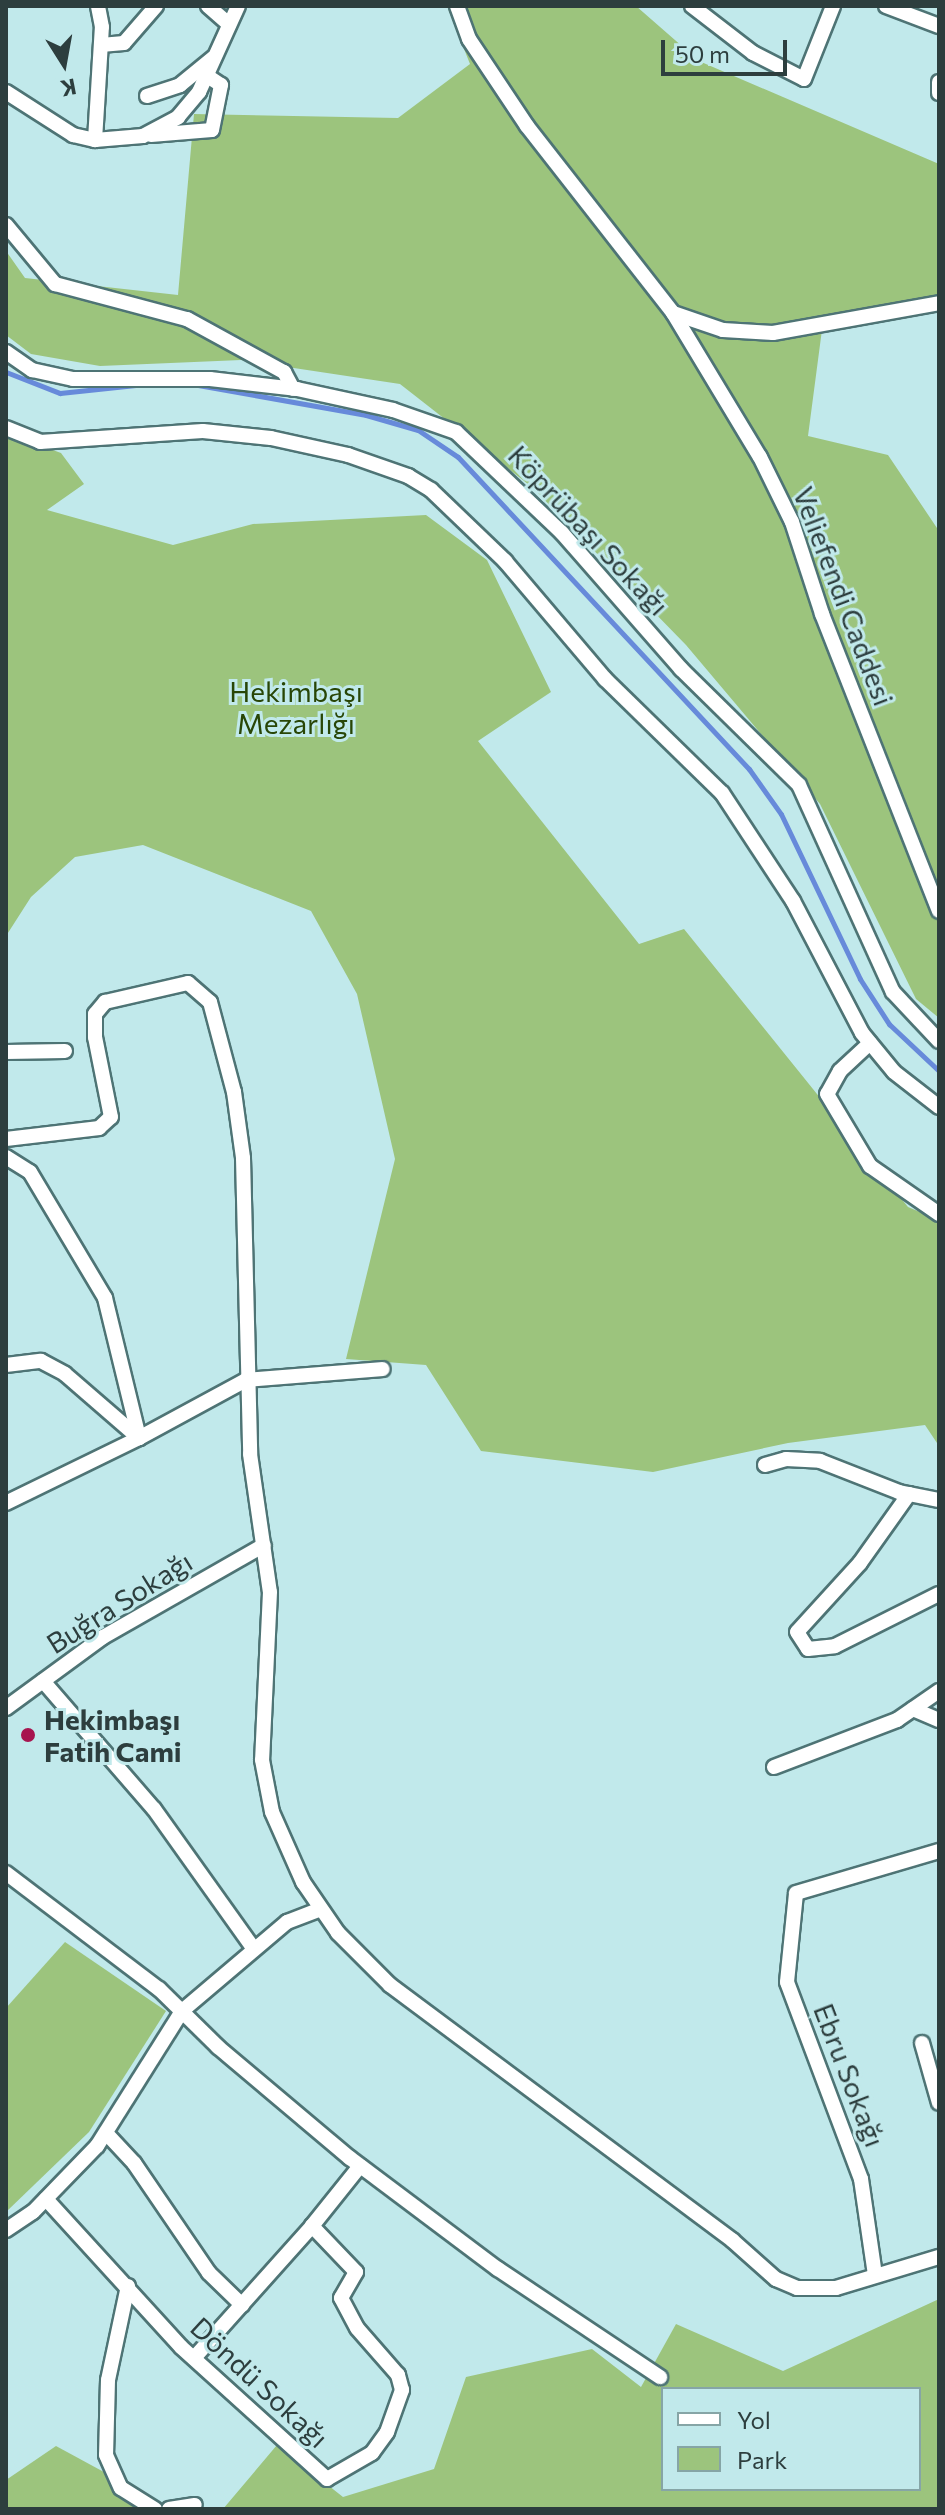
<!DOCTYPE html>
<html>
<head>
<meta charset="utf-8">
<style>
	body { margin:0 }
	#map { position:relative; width:945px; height:2515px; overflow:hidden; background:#c1e9eb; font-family:Commissioner,sans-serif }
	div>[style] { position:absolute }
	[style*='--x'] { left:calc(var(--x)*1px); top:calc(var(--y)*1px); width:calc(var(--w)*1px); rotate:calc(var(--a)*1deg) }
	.green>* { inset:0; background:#9cc47d }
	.stream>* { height:5px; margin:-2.5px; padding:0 2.5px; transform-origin:2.5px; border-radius:2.5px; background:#678ada }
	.roads { filter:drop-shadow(2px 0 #4e7475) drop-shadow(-2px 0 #4e7475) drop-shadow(0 2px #4e7475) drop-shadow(0 -2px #4e7475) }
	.minor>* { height:14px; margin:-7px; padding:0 7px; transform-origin:7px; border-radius:7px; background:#fff }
	.dots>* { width:22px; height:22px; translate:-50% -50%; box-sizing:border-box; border:4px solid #c1e9eb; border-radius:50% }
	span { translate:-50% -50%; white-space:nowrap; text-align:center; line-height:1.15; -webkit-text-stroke:6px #c1e9eb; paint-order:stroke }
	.street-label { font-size:28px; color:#2d3e3e }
	.park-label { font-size:28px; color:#284606 }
	.poi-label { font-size:28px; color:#2d3e3e; font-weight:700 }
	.left { translate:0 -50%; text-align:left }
	.frame { position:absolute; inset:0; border:8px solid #2d3e3e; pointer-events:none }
	.legend { position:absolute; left:661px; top:2387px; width:260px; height:104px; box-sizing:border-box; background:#c1e9eb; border:2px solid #86a5a6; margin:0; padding:10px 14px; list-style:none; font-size:24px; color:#2d3e3e }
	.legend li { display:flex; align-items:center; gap:16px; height:40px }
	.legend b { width:40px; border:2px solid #86a5a6 }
	.north { position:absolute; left:24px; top:24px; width:80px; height:80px; -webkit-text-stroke:6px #c1e9eb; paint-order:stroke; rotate:169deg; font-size:22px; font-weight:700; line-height:32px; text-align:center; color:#2d3e3e }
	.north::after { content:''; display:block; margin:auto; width:28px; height:36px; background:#2d3e3e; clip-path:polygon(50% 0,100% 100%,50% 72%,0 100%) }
	.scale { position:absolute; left:661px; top:40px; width:126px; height:36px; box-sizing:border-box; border:4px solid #2d3e3e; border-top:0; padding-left:10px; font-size:24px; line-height:28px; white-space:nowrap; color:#2d3e3e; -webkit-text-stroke:6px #c1e9eb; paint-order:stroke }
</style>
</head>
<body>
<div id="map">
	<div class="green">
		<div style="clip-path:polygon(447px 6px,636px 6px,699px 61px,939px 164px,939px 298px,823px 322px,808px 436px,888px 455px,939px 531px,939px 1018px,916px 999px,820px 804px,686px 645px,533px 488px,400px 384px,241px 360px,100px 366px,31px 354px,6px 335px,6px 251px,25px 278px,178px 295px,194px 114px,398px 118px,470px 64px)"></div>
		<div style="clip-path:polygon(6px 433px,61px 453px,84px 484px,47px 510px,173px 545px,253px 524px,426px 515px,487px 560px,551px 692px,478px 741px,639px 944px,684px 929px,908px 1207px,939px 1220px,939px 1446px,925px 1425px,788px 1443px,653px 1472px,481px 1451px,426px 1365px,346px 1359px,395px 1159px,357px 994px,311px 911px,143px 845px,75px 857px,31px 897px,6px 936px)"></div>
		<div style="clip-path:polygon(65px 1942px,166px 2011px,89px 2132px,6px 2212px,6px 2008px)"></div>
		<div style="clip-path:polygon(evenodd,939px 2299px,939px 2509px,223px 2509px,277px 2445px,343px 2497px,434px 2469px,466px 2377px,592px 2349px,641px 2387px,676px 2324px,783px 2371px,939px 2299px,663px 2389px,919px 2389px,919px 2489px,663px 2489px,663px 2389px)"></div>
		<div style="clip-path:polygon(56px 2446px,172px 2509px,6px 2509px,6px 2480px)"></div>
	</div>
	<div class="stream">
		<div style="--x:6;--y:372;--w:58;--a:21.3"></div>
		<div style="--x:60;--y:393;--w:76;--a:-6"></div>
		<div style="--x:198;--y:385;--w:171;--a:10.1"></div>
		<div style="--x:366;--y:415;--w:54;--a:16.1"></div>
		<div style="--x:418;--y:430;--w:48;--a:34"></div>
		<div style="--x:458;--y:457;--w:427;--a:47"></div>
		<div style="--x:749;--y:769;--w:55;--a:54.6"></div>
		<div style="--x:781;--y:814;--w:183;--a:64.4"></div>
		<div style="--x:860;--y:979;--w:54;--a:57.2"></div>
		<div style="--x:889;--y:1024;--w:69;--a:43.2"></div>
	</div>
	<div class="roads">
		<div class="minor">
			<div style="--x:208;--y:6;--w:28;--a:41"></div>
			<div style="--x:457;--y:6;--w:35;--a:70"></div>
			<div style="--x:469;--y:39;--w:105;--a:56.3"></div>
			<div style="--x:527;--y:126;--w:237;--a:52"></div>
			<div style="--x:673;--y:313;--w:53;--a:18.8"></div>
			<div style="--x:723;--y:330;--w:50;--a:3.4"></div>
			<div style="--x:773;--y:333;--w:169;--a:-10.2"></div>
			<div style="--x:692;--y:6;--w:77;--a:37.6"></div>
			<div style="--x:753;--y:53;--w:57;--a:27"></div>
			<div style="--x:804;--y:79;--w:79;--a:-68.3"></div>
			<div style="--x:886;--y:6;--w:57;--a:20.7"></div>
			<div style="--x:101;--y:45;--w:23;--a:-5"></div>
			<div style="--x:124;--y:43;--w:49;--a:-49.1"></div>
			<div style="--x:939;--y:82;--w:11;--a:90"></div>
			<div style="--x:6;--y:92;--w:80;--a:32.7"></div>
			<div style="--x:73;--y:135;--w:23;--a:13"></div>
			<div style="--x:95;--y:140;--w:48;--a:-4.8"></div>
			<div style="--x:143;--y:136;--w:40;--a:-28"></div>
			<div style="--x:178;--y:117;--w:33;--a:-50"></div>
			<div style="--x:199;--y:92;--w:94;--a:-65.6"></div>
			<div style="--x:147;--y:96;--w:35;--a:-18"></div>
			<div style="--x:180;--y:85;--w:43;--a:-39.3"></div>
			<div style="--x:151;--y:135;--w:61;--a:-4.7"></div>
			<div style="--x:212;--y:130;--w:46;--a:-78.7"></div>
			<div style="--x:221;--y:85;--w:17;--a:-147"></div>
			<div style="--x:95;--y:140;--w:113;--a:-86.5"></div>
			<div style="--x:102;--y:27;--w:21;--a:-101"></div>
			<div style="--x:6;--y:225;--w:77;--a:50.3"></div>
			<div style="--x:55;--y:284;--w:137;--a:14.9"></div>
			<div style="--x:187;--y:319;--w:111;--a:28.7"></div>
			<div style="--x:284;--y:372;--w:19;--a:62"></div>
			<div style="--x:673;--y:313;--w:168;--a:58.9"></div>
			<div style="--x:760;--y:457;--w:72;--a:63.8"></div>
			<div style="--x:792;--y:522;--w:97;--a:71.9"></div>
			<div style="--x:822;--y:614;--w:319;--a:68.5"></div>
			<div style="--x:6;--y:352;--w:32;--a:35"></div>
			<div style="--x:32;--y:370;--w:42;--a:12.4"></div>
			<div style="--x:73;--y:379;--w:137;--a:0"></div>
			<div style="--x:210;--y:379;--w:88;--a:6.6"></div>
			<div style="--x:297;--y:389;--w:98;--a:12.3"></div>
			<div style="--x:393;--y:410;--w:67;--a:19.2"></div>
			<div style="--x:456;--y:432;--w:146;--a:43.6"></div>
			<div style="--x:562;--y:533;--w:181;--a:48.8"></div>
			<div style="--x:681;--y:669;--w:165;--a:44.5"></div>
			<div style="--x:799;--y:785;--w:227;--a:65.6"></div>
			<div style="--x:893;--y:992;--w:67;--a:46.8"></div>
			<div style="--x:6;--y:428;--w:37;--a:22"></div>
			<div style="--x:40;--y:442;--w:163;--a:-3.9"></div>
			<div style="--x:203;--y:431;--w:68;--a:5.9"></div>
			<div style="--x:271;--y:438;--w:79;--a:12.4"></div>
			<div style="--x:348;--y:455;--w:64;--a:19.3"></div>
			<div style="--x:408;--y:476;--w:27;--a:31"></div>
			<div style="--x:431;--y:490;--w:103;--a:43.8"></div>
			<div style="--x:505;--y:561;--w:155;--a:49.7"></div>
			<div style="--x:605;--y:679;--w:163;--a:44.3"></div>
			<div style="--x:722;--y:793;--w:129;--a:56.7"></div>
			<div style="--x:793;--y:901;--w:149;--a:62.4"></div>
			<div style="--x:862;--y:1033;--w:50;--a:50.6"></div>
			<div style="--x:894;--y:1072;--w:57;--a:37.9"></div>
			<div style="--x:870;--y:1043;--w:41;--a:137"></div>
			<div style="--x:840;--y:1071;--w:26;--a:119"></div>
			<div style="--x:827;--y:1094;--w:84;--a:59.2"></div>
			<div style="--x:870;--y:1166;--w:84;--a:34.8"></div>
			<div style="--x:6;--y:1052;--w:59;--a:-1"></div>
			<div style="--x:6;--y:1139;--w:94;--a:-6.7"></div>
			<div style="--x:99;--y:1128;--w:16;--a:-43"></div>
			<div style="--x:111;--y:1117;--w:82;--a:-101.3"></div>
			<div style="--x:95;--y:1037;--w:23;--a:-90"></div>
			<div style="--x:95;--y:1014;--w:16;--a:-50"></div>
			<div style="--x:105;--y:1002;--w:85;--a:-12.9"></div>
			<div style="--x:188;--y:983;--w:29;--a:41"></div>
			<div style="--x:210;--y:1002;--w:93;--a:75.1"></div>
			<div style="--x:234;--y:1092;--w:67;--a:82.2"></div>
			<div style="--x:243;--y:1158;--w:296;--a:88.6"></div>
			<div style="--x:250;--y:1454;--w:139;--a:81.8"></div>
			<div style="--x:270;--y:1592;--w:168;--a:92.7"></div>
			<div style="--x:262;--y:1760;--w:53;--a:79.1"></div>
			<div style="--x:272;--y:1812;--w:77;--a:66.1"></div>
			<div style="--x:303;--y:1882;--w:62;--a:55.5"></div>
			<div style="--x:338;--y:1933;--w:74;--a:45"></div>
			<div style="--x:390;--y:1985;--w:427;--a:36.7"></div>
			<div style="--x:732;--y:2240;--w:59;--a:41.6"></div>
			<div style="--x:776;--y:2279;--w:23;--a:23"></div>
			<div style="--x:797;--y:2288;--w:39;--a:0"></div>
			<div style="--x:836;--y:2288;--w:108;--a:-16.8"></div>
			<div style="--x:6;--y:1157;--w:28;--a:32"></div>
			<div style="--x:30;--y:1172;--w:147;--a:59.2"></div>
			<div style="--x:105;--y:1298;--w:144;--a:76.3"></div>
			<div style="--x:139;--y:1438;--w:148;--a:154"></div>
			<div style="--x:6;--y:1365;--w:35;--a:-7"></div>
			<div style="--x:41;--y:1361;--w:27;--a:28"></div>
			<div style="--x:65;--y:1374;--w:98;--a:40.9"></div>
			<div style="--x:139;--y:1438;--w:122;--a:-28.5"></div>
			<div style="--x:246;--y:1380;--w:137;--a:-4.6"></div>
			<div style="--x:765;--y:1465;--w:22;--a:-16"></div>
			<div style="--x:786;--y:1459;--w:34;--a:3"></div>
			<div style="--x:820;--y:1461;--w:85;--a:21.4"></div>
			<div style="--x:899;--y:1492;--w:41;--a:11.3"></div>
			<div style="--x:909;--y:1494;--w:85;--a:125.4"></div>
			<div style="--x:860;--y:1563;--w:93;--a:132.4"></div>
			<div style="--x:797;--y:1632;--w:20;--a:57"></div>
			<div style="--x:808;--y:1649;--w:27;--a:-6"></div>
			<div style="--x:835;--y:1646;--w:116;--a:-26.6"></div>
			<div style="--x:43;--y:1681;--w:169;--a:49.1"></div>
			<div style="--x:154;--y:1809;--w:171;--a:54.5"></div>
			<div style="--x:6;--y:1708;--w:120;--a:-36.2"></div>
			<div style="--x:103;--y:1637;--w:185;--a:-29.7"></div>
			<div style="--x:913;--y:1709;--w:28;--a:23"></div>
			<div style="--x:774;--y:1767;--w:132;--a:-20.9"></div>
			<div style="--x:897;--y:1720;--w:51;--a:-34.6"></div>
			<div style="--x:6;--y:1873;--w:192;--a:37.2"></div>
			<div style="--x:159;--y:1989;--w:83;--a:44.5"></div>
			<div style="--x:218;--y:2047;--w:172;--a:40.1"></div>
			<div style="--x:350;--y:2158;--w:185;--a:36.9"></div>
			<div style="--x:498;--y:2269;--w:195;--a:33.7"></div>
			<div style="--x:922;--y:2043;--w:62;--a:74.2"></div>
			<div style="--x:106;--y:2133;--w:41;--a:47"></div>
			<div style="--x:134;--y:2163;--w:133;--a:55.7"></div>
			<div style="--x:209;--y:2273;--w:46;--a:44.1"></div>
			<div style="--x:46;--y:2199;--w:200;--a:47.6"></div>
			<div style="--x:181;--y:2347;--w:197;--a:42.1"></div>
			<div style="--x:327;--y:2479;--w:52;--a:-30"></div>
			<div style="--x:372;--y:2453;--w:26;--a:-54"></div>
			<div style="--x:387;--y:2432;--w:45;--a:-70.3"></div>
			<div style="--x:402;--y:2390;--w:16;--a:-105"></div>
			<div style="--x:398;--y:2375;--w:62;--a:-131.1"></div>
			<div style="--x:357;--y:2328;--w:34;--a:-118"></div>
			<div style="--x:341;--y:2298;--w:30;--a:-60"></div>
			<div style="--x:356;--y:2272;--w:64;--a:-133.7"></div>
			<div style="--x:312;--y:2226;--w:77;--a:-51.3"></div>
			<div style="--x:6;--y:2230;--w:32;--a:-34"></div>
			<div style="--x:33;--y:2212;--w:92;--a:-45.9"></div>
			<div style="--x:97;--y:2146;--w:160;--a:-57.8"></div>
			<div style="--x:182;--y:2011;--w:138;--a:-40.3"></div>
			<div style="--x:287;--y:1922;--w:36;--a:-21"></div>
			<div style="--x:875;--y:2275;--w:97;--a:-98.3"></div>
			<div style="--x:861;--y:2179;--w:210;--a:-110.6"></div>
			<div style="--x:787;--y:1982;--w:89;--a:-84.2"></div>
			<div style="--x:796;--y:1893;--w:149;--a:-16.4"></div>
			<div style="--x:128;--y:2286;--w:96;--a:102"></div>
			<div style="--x:108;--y:2380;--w:75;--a:91.5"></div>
			<div style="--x:106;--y:2455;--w:36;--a:66"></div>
			<div style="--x:121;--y:2488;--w:40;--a:32"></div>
			<div style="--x:194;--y:2358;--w:177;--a:-48.2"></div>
			<div style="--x:169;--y:2509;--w:26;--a:-9"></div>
		</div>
	</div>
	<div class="dots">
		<div style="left:28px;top:1735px;background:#a7154f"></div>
	</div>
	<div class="street-label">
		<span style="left:589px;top:530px;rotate:47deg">Köprübaşı Sokağı</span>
		<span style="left:844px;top:596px;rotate:69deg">Veliefendi Caddesi</span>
		<span style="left:119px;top:1602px;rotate:-32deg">Buğra Sokağı</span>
		<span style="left:850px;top:2075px;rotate:69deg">Ebru Sokağı</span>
		<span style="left:260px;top:2382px;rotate:43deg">Döndü Sokağı</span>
	</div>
	<div class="park-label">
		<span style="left:296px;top:707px">Hekimbaşı<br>Mezarlığı</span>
	</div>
	<div class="poi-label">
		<span class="left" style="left:44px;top:1735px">Hekimbaşı<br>Fatih Cami</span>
	</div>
	<div class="frame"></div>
	<ul class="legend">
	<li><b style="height:10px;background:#fff"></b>Yol</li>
	<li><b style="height:22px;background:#9cc47d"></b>Park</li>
	</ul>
	<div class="north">K</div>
	<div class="scale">50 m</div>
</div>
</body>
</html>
